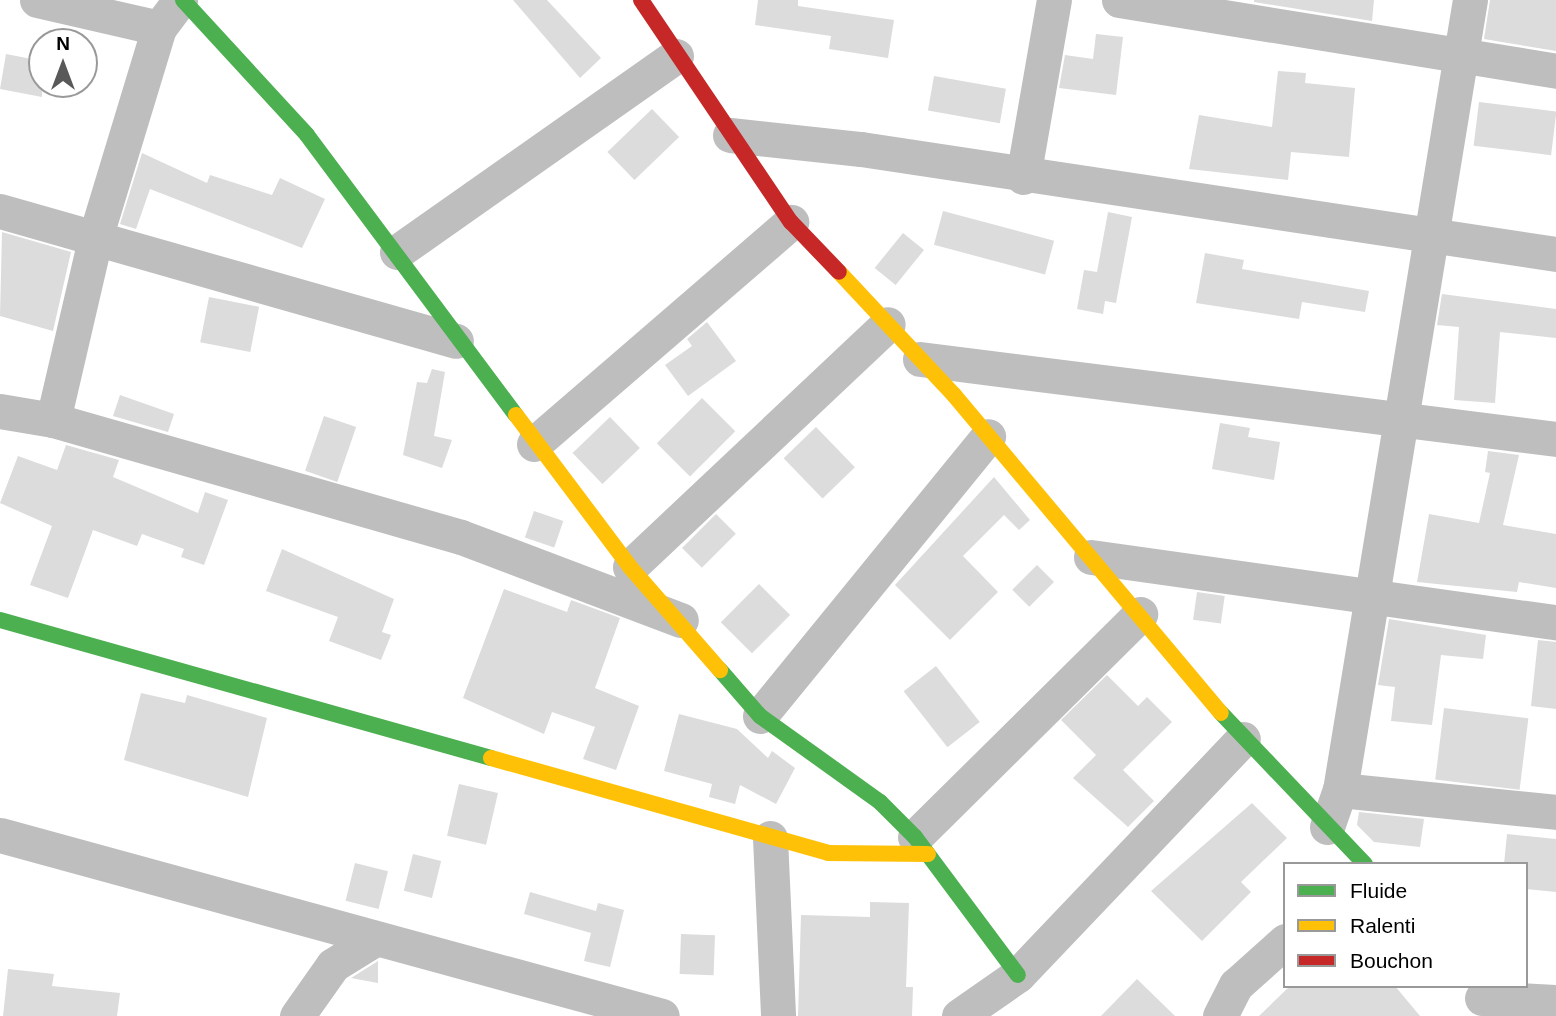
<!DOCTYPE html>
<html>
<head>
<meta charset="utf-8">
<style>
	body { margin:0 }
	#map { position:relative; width:1556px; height:1016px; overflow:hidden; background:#fff; font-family:Helvetica,sans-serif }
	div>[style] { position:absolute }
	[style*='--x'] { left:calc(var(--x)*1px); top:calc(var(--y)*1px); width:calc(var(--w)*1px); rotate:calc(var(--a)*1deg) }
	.building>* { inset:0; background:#dcdcdc; transform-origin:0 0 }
	.street>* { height:35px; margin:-17.5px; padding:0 17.5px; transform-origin:17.5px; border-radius:17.5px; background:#bebebe }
	.fast>* { height:16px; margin:-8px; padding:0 8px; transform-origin:8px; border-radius:8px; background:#4caf50 }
	.slow>* { height:16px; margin:-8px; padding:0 8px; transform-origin:8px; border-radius:8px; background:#ffc107 }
	.jam>* { height:16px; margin:-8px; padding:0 8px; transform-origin:8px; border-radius:8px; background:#c62828 }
	span { translate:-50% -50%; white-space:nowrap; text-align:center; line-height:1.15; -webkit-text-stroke:5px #fff; paint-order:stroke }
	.legend { position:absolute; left:1283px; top:862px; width:245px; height:126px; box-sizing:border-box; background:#fff; border:2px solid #999; margin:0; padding:9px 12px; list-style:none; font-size:21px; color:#000 }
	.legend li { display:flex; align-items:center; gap:14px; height:35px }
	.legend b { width:35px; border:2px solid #999 }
	.north { position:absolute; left:28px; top:28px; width:70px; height:70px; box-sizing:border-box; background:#fff; border:2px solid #999; border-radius:50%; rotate:0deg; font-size:19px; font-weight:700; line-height:28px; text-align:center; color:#000 }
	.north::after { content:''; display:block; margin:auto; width:24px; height:32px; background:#595959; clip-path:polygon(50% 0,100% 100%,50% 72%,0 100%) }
</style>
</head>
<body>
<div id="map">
	<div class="building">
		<div style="clip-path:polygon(513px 0,547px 0,601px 58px,580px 78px)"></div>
		<div style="clip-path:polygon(758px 0,798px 0,798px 6px,894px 20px,888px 58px,829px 49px,831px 36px,755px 25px)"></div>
		<div style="clip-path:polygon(1254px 0,1374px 0,1372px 21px,1254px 2px)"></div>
		<div style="clip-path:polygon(1490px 0,1556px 0,1556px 51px,1484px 39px)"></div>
		<div style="clip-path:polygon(1096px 34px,1123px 37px,1116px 95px,1059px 88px,1065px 55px,1093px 59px)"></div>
		<div style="clip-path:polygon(6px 54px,42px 61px,42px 97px,0 89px)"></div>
		<div style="clip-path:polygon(1278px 71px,1306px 73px,1305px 83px,1355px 88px,1349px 157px,1291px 152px,1288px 180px,1189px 169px,1199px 115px,1272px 127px)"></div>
		<div style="left:934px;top:76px;width:73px;height:35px;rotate:10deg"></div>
		<div style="left:1479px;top:102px;width:78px;height:44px;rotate:7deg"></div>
		<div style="left:652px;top:109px;width:39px;height:62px;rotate:46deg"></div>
		<div style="clip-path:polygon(142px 153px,207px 183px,210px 175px,272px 195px,280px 178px,325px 199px,302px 248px,150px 189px,136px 229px,120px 224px)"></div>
		<div style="left:943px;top:211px;width:115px;height:35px;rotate:15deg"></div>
		<div style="clip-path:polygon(1108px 212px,1132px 217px,1116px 303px,1105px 301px,1103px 314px,1077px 309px,1084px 270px,1097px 272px)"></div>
		<div style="clip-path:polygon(2px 232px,71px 252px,53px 331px,0 316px)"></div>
		<div style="left:903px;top:233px;width:27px;height:45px;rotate:39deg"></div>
		<div style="clip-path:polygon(1205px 253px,1244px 260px,1242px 269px,1369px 291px,1365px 312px,1302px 302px,1299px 319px,1196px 303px)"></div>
		<div style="clip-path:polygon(1442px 294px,1556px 309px,1556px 338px,1500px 332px,1495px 403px,1454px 400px,1459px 327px,1437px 325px)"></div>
		<div style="left:209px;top:297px;width:51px;height:46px;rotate:11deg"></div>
		<div style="clip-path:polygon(707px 322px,736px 361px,688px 396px,665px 365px,692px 346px,687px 339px)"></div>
		<div style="clip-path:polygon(432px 369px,445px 372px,434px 436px,452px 440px,442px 468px,403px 455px,417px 382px,427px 383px)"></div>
		<div style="clip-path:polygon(120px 395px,174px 414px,168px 432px,113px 416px)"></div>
		<div style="left:702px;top:398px;width:47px;height:64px;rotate:45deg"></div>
		<div style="left:324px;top:416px;width:34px;height:58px;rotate:19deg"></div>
		<div style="left:610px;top:417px;width:43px;height:52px;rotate:46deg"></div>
		<div style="clip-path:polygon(1220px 423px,1250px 428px,1248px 437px,1280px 442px,1274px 480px,1212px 469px)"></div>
		<div style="left:816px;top:427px;width:56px;height:45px;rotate:46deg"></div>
		<div style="clip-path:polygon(66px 445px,119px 460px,113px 477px,198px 513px,205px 492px,228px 500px,204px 565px,181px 557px,184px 549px,142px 534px,137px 546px,93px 530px,68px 598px,30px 585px,52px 526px,0 503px,18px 456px,57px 470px)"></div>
		<div style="clip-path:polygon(1488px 451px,1519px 455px,1503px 525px,1556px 534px,1556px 588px,1519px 582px,1517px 592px,1417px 582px,1429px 514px,1479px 523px,1490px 473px,1485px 472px)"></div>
		<div style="clip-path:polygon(994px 477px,1030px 520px,1019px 530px,1004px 515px,963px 556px,998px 592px,950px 640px,895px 585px)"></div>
		<div style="left:534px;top:511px;width:31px;height:28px;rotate:19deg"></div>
		<div style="left:716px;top:514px;width:28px;height:48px;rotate:45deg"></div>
		<div style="clip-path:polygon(282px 549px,394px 599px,382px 632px,391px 635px,381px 660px,329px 641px,338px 617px,266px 591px)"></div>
		<div style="left:1037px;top:565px;width:24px;height:35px;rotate:45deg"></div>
		<div style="left:759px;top:584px;width:44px;height:54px;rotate:45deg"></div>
		<div style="clip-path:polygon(504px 589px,567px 612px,571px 600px,620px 618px,595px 688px,639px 706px,616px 770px,583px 759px,595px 727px,552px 712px,544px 734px,463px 698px)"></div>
		<div style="left:1197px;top:592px;width:28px;height:28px;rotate:8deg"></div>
		<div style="clip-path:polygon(1389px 619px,1486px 635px,1483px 659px,1441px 655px,1432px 725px,1391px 721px,1395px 687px,1378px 685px)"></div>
		<div style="clip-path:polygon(1538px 640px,1556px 642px,1556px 709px,1531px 706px)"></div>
		<div style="left:936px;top:666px;width:71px;height:41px;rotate:52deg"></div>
		<div style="clip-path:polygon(1107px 675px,1138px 706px,1147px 697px,1172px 722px,1123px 770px,1154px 801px,1128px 827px,1073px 778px,1096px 755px,1061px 720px)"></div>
		<div style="clip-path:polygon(141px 693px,185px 703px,187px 695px,267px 718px,248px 797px,124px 760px)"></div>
		<div style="left:1444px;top:708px;width:85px;height:72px;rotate:7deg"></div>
		<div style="clip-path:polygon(679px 714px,737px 729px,768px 758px,772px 751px,795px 768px,776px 804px,740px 785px,735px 804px,709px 797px,712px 784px,664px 771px)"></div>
		<div style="left:459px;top:784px;width:40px;height:53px;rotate:13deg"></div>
		<div style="clip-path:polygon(1252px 803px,1287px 838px,1241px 882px,1251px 892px,1202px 941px,1151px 891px)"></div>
		<div style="clip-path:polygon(1359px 812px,1424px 819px,1420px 847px,1374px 842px,1357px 825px)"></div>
		<div style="clip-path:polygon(1507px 834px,1556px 839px,1556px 892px,1526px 889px,1526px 864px,1504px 864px)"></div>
		<div style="left:413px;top:854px;width:29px;height:38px;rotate:14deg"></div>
		<div style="left:355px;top:863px;width:34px;height:39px;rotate:14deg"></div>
		<div style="clip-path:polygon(530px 892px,596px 911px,598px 903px,624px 910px,610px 967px,584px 961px,591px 933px,524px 914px)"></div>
		<div style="clip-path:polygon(870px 902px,909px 903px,906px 987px,913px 987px,912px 1016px,798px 1016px,801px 915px,870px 917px)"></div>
		<div style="left:681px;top:934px;width:34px;height:40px;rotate:2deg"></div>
		<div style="clip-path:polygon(378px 961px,378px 983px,351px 978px)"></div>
		<div style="clip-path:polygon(8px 969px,54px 974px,52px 986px,120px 993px,117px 1016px,3px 1016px)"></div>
		<div style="clip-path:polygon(1137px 979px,1175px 1016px,1101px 1016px)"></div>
		<div style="clip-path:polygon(1290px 986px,1395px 986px,1420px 1016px,1259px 1016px)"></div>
	</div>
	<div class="street">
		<div style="--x:37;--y:0;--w:125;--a:12.9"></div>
		<div style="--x:1119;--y:0;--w:443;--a:9.2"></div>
		<div style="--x:730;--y:135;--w:132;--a:6.1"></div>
		<div style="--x:861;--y:149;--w:703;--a:8.59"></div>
		<div style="--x:1023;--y:177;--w:180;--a:-80.1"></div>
		<div style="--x:0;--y:211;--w:474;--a:15.9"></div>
		<div style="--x:397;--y:252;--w:341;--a:-35.1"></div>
		<div style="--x:920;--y:359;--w:641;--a:7.17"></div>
		<div style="--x:0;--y:411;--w:54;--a:9.6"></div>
		<div style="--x:53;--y:420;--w:424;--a:16"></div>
		<div style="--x:461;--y:537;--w:235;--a:20.7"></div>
		<div style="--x:53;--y:420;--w:190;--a:-76.9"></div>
		<div style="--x:96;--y:235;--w:216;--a:-73.1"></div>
		<div style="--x:159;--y:28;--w:35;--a:-53"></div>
		<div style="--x:534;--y:444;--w:340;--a:-40.8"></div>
		<div style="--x:1091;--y:557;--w:470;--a:8"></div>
		<div style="--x:630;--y:567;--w:354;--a:-43.3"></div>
		<div style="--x:760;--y:716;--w:361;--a:-50.8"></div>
		<div style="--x:1340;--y:790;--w:217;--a:5.8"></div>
		<div style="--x:1327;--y:827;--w:39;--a:-71"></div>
		<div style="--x:1340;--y:790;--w:801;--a:-80.66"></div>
		<div style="--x:0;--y:835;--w:686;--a:15.29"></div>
		<div style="--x:915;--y:837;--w:317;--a:-44.7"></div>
		<div style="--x:770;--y:838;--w:178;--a:87.4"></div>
		<div style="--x:1482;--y:998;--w:74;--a:3.1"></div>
		<div style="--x:297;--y:1016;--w:62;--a:-54.8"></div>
		<div style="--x:333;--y:965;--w:49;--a:-31.8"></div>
		<div style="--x:959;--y:1016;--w:72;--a:-34.8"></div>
		<div style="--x:1018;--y:975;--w:326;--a:-46.4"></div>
		<div style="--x:1220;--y:1016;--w:35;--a:-63"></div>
		<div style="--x:1236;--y:985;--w:66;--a:-41.9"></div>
	</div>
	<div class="fast">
		<div style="--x:183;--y:0;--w:183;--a:47.4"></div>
		<div style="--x:307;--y:135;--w:349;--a:53.3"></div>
		<div style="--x:0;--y:620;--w:510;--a:15.7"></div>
		<div style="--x:720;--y:670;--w:61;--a:49"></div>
		<div style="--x:760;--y:716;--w:148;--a:35.6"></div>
		<div style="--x:880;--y:802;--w:49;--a:45"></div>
		<div style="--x:915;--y:837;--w:172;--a:53.3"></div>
		<div style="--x:1221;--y:713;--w:209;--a:46.4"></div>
	</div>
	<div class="slow">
		<div style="--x:839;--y:272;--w:168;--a:46.9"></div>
		<div style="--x:954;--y:395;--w:415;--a:50"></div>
		<div style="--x:516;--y:415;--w:190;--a:53.1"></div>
		<div style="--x:630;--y:567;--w:137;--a:48.9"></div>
		<div style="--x:491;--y:758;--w:350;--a:15.7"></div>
		<div style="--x:828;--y:853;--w:100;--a:0.6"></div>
	</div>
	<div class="jam">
		<div style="--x:641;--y:0;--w:268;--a:56"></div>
		<div style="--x:791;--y:222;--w:69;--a:46.2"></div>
	</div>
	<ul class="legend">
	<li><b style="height:9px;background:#4caf50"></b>Fluide</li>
	<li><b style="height:9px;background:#ffc107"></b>Ralenti</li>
	<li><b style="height:9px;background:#c62828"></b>Bouchon</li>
	</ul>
	<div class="north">N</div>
</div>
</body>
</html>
